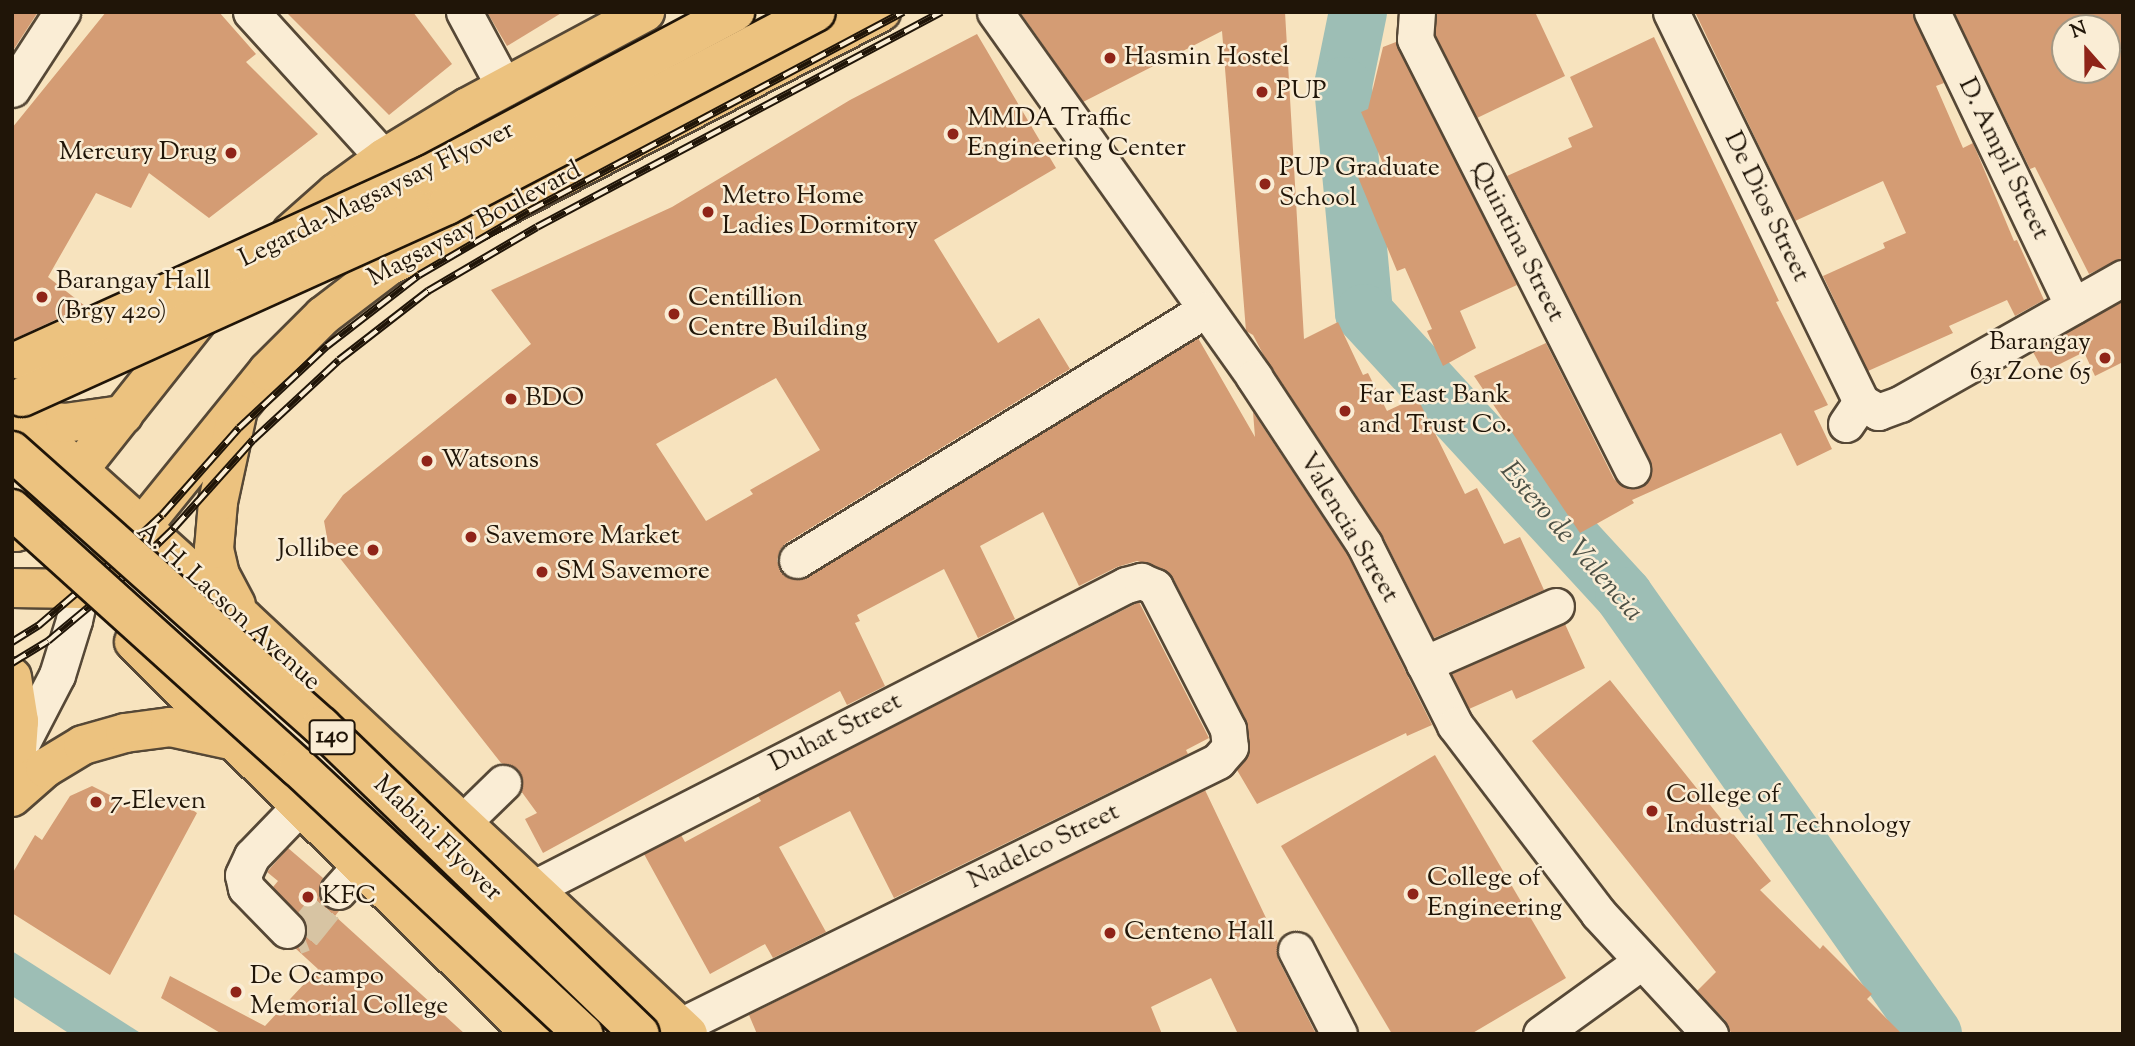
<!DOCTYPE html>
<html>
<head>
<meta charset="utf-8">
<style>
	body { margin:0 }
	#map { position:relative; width:2135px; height:1046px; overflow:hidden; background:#f7e3be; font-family:"Sorts Mill Goudy",serif }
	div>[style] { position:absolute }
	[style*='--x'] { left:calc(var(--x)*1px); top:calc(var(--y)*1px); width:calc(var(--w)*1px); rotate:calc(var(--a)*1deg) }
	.water>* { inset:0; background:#9dbeb5 }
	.river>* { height:58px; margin:-29px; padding:0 29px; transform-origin:29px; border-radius:29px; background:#9dbeb5 }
	.building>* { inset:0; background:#d49c74 }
	.minor-tunnel>* { height:35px; margin-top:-17.5px; transform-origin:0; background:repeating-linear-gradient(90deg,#d7c4a3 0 35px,transparent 0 53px) }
	.roads { filter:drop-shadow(2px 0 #564836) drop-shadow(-2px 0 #564836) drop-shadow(0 2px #564836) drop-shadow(0 -2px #564836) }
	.minor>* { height:35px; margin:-17.5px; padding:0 17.5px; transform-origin:17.5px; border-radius:17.5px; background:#faedd5 }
	.major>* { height:38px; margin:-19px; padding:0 19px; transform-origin:19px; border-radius:19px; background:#ecc27f }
	.rail>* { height:8px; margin-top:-4px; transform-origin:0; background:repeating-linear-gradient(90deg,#faedd5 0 16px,#201508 0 32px); box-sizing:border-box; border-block:2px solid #201508 }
	.bridges { filter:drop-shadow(2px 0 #201508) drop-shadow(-2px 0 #201508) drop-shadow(0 2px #201508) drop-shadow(0 -2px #201508) }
	.major-bridge>* { height:38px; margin:-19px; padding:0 19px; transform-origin:19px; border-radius:19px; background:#ecc27f }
	.dots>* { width:19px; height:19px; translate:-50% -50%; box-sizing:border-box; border:4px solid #faedd5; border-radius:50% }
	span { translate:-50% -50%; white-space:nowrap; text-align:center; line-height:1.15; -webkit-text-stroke:5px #faedd5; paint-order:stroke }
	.shield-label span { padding:2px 5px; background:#faedd5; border:2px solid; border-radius:5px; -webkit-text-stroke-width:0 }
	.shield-label { font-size:24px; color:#201508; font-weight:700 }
	.poi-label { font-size:26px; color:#201508 }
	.left { translate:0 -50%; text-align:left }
	.right { translate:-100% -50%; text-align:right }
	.street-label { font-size:26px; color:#201508 }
	.water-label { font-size:28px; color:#4c5045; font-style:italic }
	.frame { position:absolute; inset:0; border:14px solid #201508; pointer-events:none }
	.north { position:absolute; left:2051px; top:14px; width:70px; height:70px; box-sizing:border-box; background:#faedd5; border:2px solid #a39783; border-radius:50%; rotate:339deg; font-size:19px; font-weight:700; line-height:28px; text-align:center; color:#201508 }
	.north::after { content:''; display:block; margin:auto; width:24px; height:32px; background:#8f2418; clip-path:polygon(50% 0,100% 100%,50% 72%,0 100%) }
</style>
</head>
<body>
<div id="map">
	<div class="water">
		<div style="clip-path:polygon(12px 951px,142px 1034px,70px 1034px,12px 996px)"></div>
	</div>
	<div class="river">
		<div style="--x:1358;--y:12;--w:76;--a:101.5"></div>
		<div style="--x:1343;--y:86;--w:228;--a:84.7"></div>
		<div style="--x:1364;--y:313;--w:384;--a:47.4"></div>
		<div style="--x:1624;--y:596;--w:536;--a:54.8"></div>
	</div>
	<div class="building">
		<div style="clip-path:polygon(12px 12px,38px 12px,12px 52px)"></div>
		<div style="clip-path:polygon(106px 12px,219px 12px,256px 54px,246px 62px,318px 134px,209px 218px,149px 173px,131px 208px,96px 193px,48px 277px,85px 306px,12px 340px,12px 128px)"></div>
		<div style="clip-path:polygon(286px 12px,413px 12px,452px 64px,389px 115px)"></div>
		<div style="clip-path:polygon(487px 12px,563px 12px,507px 46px)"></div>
		<div style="clip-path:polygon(1020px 12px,1285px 12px,1304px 339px,1338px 322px,1363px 375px,1368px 373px,1387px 411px,1417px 397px,1465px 494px,1477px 488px,1504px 544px,1520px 537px,1544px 590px,1434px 638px,1381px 533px,1264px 356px,1253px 335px,1246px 331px,1222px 31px,1083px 102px)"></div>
		<div style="clip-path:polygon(1437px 12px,1535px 12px,1565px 76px,1477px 118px,1435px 35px)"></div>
		<div style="clip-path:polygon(1695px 12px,1912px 12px,1944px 83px,1936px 86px,1963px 148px,1973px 143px,2014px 241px,2017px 240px,2044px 300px,2015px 316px,2007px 300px,1949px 326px,1953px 333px,1868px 371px,1823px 276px,1885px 248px,1883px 243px,1906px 233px,1883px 181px,1795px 221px)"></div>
		<div style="clip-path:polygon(evenodd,1954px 12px,2123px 12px,2123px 258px,2089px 274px,2035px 167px,2030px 169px,1954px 12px,2065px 28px,2107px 28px,2107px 70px,2065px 70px,2065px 28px)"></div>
		<div style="clip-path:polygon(evenodd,977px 34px,1056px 168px,934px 240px,998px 343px,1039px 318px,1070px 369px,786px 543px,780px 550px,777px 560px,780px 571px,797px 580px,808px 577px,1198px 338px,1255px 437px,1253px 412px,1347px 554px,1432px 725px,1407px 736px,1406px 733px,1257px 804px,1237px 770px,1249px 752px,1246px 720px,1173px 578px,1163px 569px,1137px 561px,1117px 567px,1079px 586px,1043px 512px,980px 546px,1015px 619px,978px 638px,944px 569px,857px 615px,860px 621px,855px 623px,885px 686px,847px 705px,840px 691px,543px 853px,525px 819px,537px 813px,521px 791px,523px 779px,518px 769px,501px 763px,328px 543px,324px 521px,343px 495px,531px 344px,491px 290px,672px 207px,850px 100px,977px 34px,776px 378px,820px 450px,750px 490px,753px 494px,706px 521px,656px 444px,776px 378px)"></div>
		<div style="clip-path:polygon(1654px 37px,1779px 301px,1776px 302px,1828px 405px,1814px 411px,1832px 449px,1797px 466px,1781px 433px,1632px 500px,1634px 503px,1580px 533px,1474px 376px,1546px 343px,1614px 479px,1622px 486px,1632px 489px,1642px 487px,1649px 479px,1652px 469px,1650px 460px,1507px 176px,1572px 147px,1568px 138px,1593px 127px,1570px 77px)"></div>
		<div style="clip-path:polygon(1396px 42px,1517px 285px,1460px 311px,1476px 348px,1443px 366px,1427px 331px,1432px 329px,1405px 268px,1397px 271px,1358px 177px,1384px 166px,1361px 112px,1368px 109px,1383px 47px)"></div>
		<div style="clip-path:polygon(2123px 301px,2123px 362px,2095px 376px,2084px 352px,2044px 372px,2033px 352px)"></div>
		<div style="clip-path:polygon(1139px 602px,1209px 738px,1186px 750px,1188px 754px,894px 898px,850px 811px,779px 847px,826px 932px,773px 958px,765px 944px,710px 974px,644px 854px,681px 835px,685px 842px,761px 801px,758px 796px)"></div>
		<div style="clip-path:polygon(1565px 624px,1585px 668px,1516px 699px,1512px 690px,1469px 709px,1452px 674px)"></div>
		<div style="clip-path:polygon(1610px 680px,1771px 881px,1760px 890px,1820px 949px,1823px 945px,1872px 994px,1867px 999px,1902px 1034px,1732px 1034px,1730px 1031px,1725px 1020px,1697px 991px,1716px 972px,1532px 741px)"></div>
		<div style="clip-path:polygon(1435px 755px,1566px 978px,1471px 1034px,1392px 1034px,1281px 846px)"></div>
		<div style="clip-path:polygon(92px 786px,134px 807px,172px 796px,197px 813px,110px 975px,12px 913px,12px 874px,35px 835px,42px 840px,70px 796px)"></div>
		<div style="clip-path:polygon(1205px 790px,1278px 943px,1278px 959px,1316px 1034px,1238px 1034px,1211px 978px,1151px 1007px,1162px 1034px,757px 1034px,749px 1015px)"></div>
		<div style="clip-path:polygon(288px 848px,323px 878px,319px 897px,324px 906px,339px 911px,335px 916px,465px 1034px,222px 1034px,161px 998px,170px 976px,265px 1026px,318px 969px,295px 948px,306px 936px,306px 924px,273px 887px,278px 881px,267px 872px)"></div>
	</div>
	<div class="minor-tunnel">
		<div style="--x:287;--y:930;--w:11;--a:41"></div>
		<div style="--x:295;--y:937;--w:9;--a:-21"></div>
		<div style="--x:303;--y:934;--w:55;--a:-50.9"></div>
	</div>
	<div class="roads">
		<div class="minor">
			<div style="--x:251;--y:12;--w:197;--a:47.7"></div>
			<div style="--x:464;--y:12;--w:86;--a:61.7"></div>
			<div style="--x:995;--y:12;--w:448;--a:54.6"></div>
			<div style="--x:1254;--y:377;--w:200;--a:56.6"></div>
			<div style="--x:1364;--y:544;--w:203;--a:63.3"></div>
			<div style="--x:1455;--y:725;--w:236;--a:52.7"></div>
			<div style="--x:1598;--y:913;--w:165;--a:47.2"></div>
			<div style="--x:1417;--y:12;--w:27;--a:94"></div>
			<div style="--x:1415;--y:39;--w:482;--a:63.2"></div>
			<div style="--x:1671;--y:12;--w:434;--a:64"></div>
			<div style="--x:1932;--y:12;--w:326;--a:64.4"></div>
			<div style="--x:12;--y:89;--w:92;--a:-57"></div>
			<div style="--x:1846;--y:424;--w:27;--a:-56"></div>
			<div style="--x:1861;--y:402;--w:20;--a:30"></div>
			<div style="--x:1878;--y:412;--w:23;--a:-20"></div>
			<div style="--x:1900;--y:404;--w:256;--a:-29.5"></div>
			<div style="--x:797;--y:560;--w:479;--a:-31.5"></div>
			<div style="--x:1424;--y:664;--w:144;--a:-23.7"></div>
			<div style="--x:15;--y:756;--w:91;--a:-62.6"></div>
			<div style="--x:57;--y:675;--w:58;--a:-72.8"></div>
			<div style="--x:74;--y:620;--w:32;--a:-77"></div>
			<div style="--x:81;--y:589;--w:100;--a:-91.1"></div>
			<div style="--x:463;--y:822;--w:56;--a:-44.3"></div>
			<div style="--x:532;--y:889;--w:667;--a:-27.1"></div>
			<div style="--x:1126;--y:585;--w:16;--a:-15"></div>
			<div style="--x:1141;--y:581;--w:15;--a:23"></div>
			<div style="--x:1155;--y:587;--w:160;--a:62.8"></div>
			<div style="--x:1228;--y:729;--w:18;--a:84"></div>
			<div style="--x:1230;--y:747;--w:18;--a:131"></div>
			<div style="--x:1218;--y:761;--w:600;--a:153.78"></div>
			<div style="--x:338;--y:891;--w:36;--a:-48"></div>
			<div style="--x:287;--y:930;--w:59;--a:-134.3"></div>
			<div style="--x:246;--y:888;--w:13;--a:-103"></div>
			<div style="--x:243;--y:875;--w:21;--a:-65"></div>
			<div style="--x:252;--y:856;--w:71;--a:-46.1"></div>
			<div style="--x:1296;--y:950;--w:94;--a:62.9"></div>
			<div style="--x:1541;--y:1034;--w:123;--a:-35.8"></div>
		</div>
		<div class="major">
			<div style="--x:291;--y:233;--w:60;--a:-41.6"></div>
			<div style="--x:336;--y:193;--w:59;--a:-36.1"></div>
			<div style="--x:384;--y:158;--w:98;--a:-31.3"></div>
			<div style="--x:468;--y:107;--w:201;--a:-28.2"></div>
			<div style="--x:12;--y:410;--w:311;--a:42"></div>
			<div style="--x:243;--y:618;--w:609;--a:43.07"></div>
			<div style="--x:23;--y:419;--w:42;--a:5.4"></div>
			<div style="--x:65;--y:423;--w:59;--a:-7.9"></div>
			<div style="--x:12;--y:532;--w:4;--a:0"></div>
			<div style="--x:16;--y:532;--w:87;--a:-44.5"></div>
			<div style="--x:78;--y:471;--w:208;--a:-51.6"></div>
			<div style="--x:12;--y:588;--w:69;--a:0.8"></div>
			<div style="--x:81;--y:589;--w:86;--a:-45.5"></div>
			<div style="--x:141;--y:528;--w:202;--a:-51"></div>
			<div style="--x:268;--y:371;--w:78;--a:-45"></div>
			<div style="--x:323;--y:316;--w:81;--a:-37.4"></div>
			<div style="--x:387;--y:267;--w:556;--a:-27.3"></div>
			<div style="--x:236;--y:605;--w:34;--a:-118"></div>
			<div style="--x:220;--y:575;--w:27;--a:-103"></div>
			<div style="--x:214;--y:549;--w:47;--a:-85.1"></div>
			<div style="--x:218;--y:502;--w:90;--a:-77.8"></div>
			<div style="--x:134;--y:642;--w:559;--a:44.56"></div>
			<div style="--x:12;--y:677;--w:45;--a:81"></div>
			<div style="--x:19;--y:721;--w:31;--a:94"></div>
			<div style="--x:12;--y:797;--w:44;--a:-41.3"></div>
			<div style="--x:45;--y:768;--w:44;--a:-31.2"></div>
			<div style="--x:83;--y:745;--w:44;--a:-15.9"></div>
			<div style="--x:125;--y:733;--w:45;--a:-7.6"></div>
			<div style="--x:170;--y:727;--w:66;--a:12.3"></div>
		</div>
	</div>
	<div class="rail">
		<div style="--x:12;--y:642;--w:31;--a:-32"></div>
		<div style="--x:38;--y:626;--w:83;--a:-40.6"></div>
		<div style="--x:101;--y:572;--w:83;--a:-43.1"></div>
		<div style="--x:162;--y:515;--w:116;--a:-48.5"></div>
		<div style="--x:239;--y:428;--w:120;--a:-43"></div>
		<div style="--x:327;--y:346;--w:116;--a:-37.7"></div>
		<div style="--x:419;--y:275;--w:127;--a:-30.2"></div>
		<div style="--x:529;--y:211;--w:424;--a:-28"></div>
		<div style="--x:12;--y:663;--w:42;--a:-31.4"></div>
		<div style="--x:48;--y:641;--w:86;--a:-39.8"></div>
		<div style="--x:114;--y:586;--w:83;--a:-44"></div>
		<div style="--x:174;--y:528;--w:118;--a:-48.1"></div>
		<div style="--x:253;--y:440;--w:117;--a:-42.9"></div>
		<div style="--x:339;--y:360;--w:113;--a:-37.8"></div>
		<div style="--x:428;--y:291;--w:126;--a:-30.4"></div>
		<div style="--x:537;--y:227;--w:458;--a:-28"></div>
	</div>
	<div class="bridges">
		<div class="major-bridge">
			<div style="--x:20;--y:360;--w:448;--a:-24.4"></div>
			<div style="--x:428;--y:175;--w:348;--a:-28"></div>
			<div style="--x:22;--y:397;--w:466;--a:-24.3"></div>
			<div style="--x:447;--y:205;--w:416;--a:-27.6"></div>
			<div style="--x:12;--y:451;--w:414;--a:41.7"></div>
			<div style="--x:321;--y:726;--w:443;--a:44"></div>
			<div style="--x:12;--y:509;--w:385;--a:42.1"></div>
			<div style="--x:298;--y:767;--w:391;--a:43.1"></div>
		</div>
	</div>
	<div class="dots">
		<div style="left:1110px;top:58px;background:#8f2418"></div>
		<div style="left:1262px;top:92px;background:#8f2418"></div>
		<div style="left:953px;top:134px;background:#8f2418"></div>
		<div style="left:231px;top:153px;background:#8f2418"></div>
		<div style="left:1265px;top:184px;background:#8f2418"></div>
		<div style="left:708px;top:212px;background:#8f2418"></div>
		<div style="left:42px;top:297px;background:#8f2418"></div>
		<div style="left:674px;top:314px;background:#8f2418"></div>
		<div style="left:2105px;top:358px;background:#8f2418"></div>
		<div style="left:511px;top:399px;background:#8f2418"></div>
		<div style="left:1345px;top:411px;background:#8f2418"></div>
		<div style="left:427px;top:461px;background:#8f2418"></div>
		<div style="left:471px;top:537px;background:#8f2418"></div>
		<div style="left:373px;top:550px;background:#8f2418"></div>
		<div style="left:542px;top:572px;background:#8f2418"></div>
		<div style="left:96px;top:802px;background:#8f2418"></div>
		<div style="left:1652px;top:811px;background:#8f2418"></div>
		<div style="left:1413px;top:894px;background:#8f2418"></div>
		<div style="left:308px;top:897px;background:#8f2418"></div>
		<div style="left:1110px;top:933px;background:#8f2418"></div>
		<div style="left:236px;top:992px;background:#8f2418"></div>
	</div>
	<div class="shield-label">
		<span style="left:332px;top:737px">140</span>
	</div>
	<div class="poi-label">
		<span class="left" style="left:1124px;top:58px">Hasmin Hostel</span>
		<span class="left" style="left:1276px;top:92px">PUP</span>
		<span class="left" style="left:967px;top:134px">MMDA Traffic<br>Engineering Center</span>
		<span class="right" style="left:217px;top:153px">Mercury Drug</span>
		<span class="left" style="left:1279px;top:184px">PUP Graduate<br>School</span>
		<span class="left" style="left:722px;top:212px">Metro Home<br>Ladies Dormitory</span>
		<span class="left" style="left:56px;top:297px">Barangay Hall<br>(Brgy 420)</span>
		<span class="left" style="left:688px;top:314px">Centillion<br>Centre Building</span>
		<span class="right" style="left:2091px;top:358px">Barangay<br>631 Zone 65</span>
		<span class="left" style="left:1359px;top:411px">Far East Bank<br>and Trust Co.</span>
		<span class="left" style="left:525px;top:399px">BDO</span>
		<span class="left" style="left:441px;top:461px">Watsons</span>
		<span class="left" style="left:485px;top:537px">Savemore Market</span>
		<span class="right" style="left:359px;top:550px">Jollibee</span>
		<span class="left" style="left:556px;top:572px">SM Savemore</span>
		<span class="left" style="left:1666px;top:811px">College of<br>Industrial Technology</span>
		<span class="left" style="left:110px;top:802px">7-Eleven</span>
		<span class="left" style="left:1427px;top:894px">College of<br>Engineering</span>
		<span class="left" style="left:322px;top:897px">KFC</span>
		<span class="left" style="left:1124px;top:933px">Centeno Hall</span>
		<span class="left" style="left:250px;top:992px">De Ocampo<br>Memorial College</span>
	</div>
	<div class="street-label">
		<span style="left:2003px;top:159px;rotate:64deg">D. Ampil Street</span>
		<span style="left:377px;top:195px;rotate:-26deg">Legarda-Magsaysay Flyover</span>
		<span style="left:1766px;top:207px;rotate:64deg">De Dios Street</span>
		<span style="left:475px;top:225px;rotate:-28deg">Magsaysay Boulevard</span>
		<span style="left:1517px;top:242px;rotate:63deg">Quintina Street</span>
		<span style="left:1348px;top:528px;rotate:59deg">Valencia Street</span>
		<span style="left:228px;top:607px;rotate:42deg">A. H. Lacson Avenue</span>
		<span style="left:836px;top:733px;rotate:-27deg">Duhat Street</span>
		<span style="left:437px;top:839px;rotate:44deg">Mabini Flyover</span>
		<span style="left:1044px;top:847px;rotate:-26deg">Nadelco Street</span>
	</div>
	<div class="water-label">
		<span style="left:1571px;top:542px;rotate:49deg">Estero de Valencia</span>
	</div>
	<div class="frame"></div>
	<div class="north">N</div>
</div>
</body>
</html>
